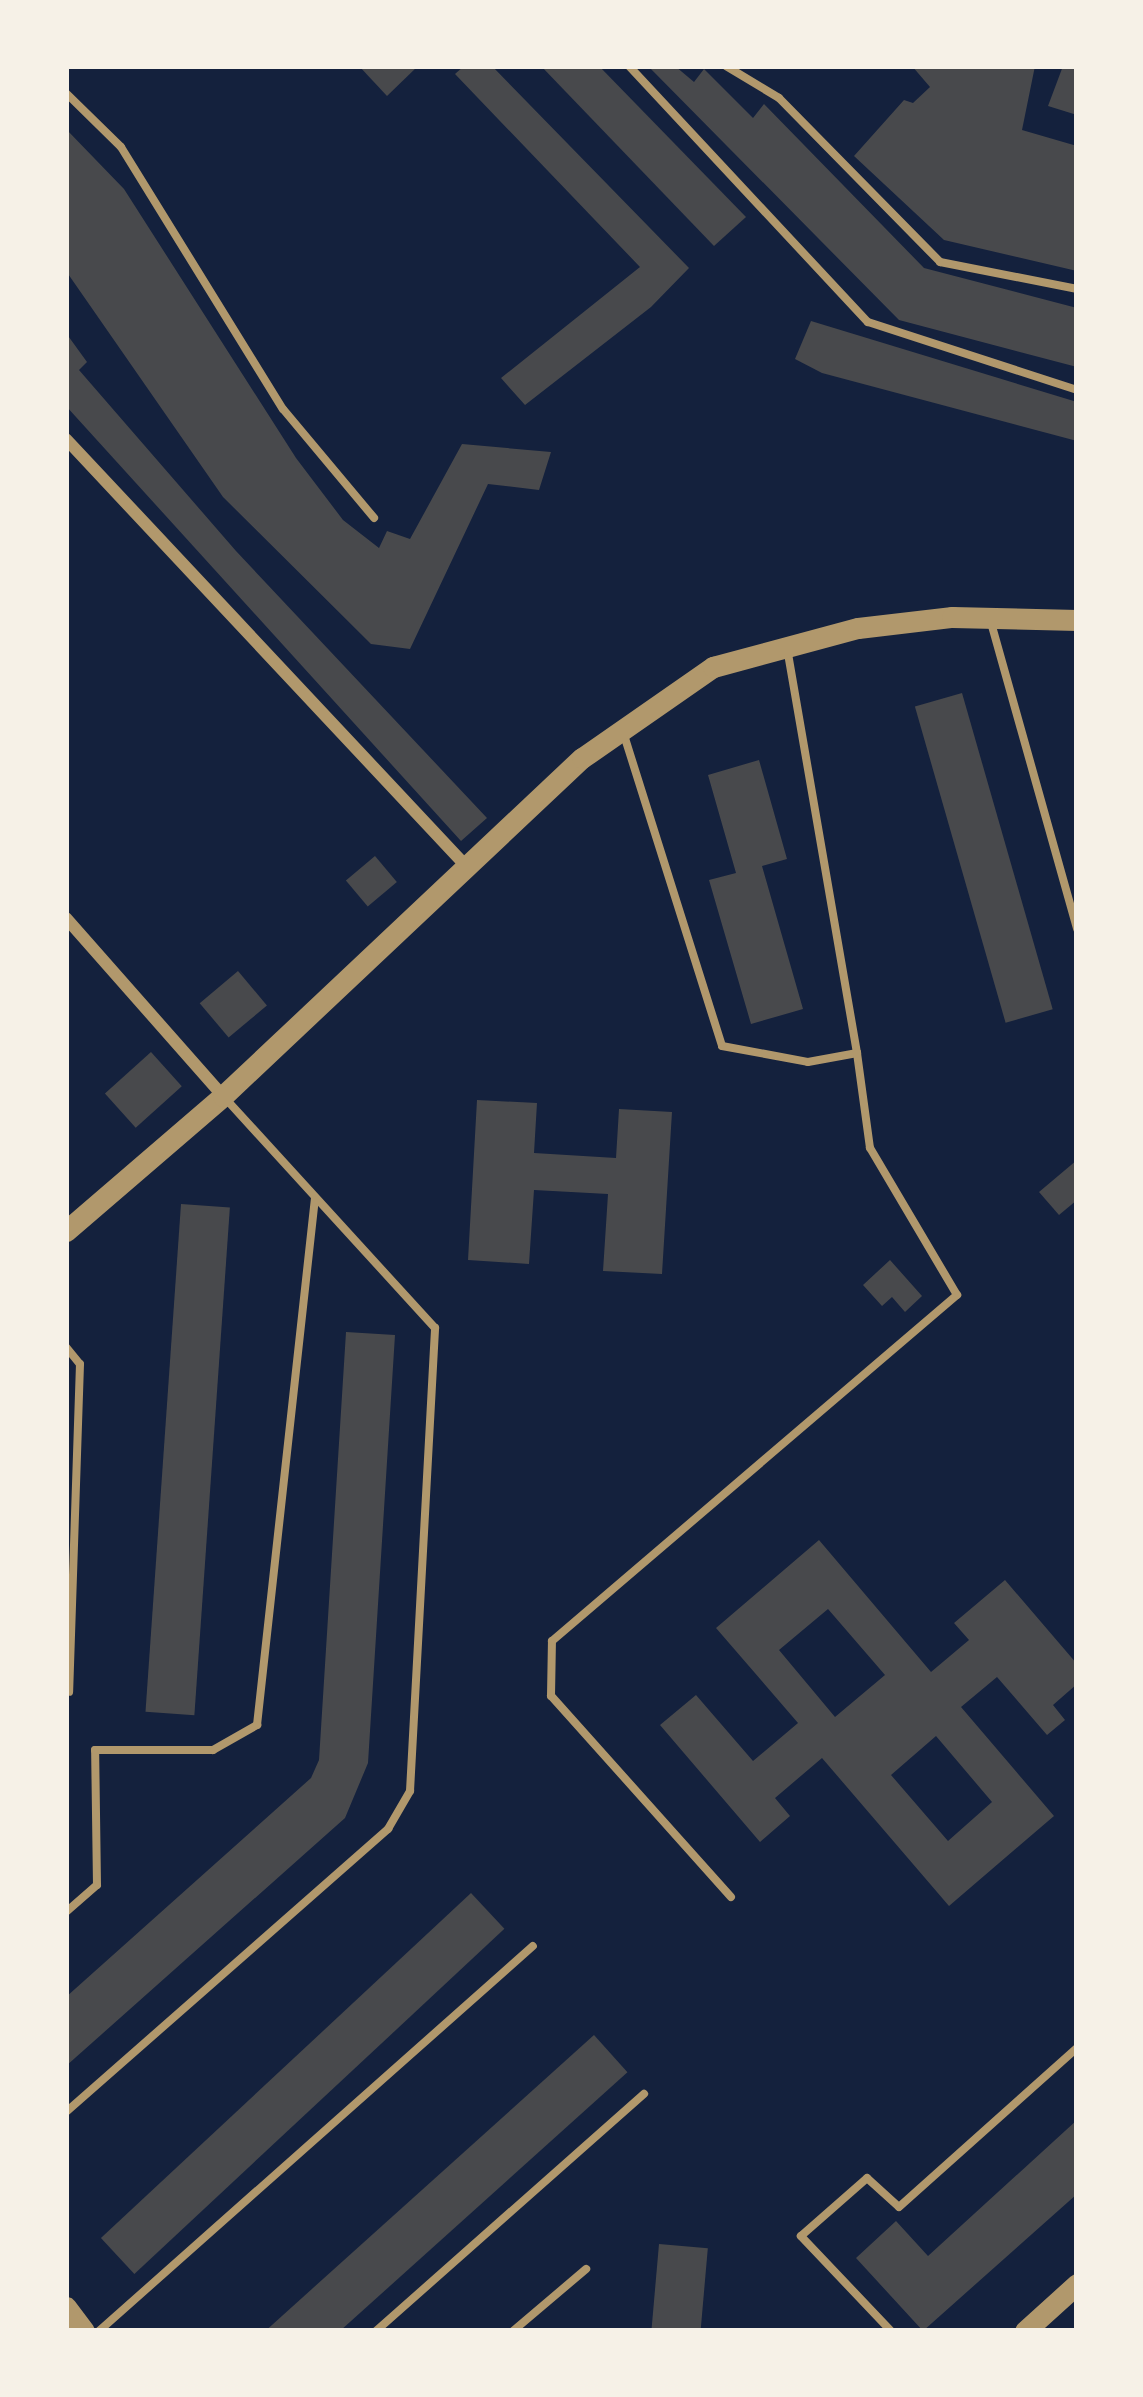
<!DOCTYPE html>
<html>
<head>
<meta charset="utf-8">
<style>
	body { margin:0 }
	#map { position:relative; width:1143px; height:2397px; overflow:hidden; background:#14213d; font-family:Roboto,sans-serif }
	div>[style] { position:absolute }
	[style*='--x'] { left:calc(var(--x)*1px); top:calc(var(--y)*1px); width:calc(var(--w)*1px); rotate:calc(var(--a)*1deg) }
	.building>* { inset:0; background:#48494c; transform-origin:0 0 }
	.service>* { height:8px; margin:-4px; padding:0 4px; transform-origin:4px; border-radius:4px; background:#b1986c }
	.minor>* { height:12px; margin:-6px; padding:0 6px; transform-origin:6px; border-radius:6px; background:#b1986c }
	.tertiary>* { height:21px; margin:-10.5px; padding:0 10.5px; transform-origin:10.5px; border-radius:10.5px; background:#b1986c }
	span { translate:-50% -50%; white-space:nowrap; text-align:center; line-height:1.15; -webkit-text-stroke:10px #f6f1e7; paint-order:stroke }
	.frame { position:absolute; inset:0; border:69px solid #f6f1e7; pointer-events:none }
</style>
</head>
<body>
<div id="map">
	<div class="building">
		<div style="clip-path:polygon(359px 66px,418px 66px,387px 96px)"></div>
		<div style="clip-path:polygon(464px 66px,492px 66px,689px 268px,651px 307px,525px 405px,501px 378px,640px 267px,455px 74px)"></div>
		<div style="clip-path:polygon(541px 66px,599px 66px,746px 217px,714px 246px)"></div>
		<div style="clip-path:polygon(648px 66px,675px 66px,694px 82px,704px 69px,753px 118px,764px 104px,924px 268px,1077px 308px,1077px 367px,899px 320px)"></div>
		<div style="clip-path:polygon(912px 66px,1035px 66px,1022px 130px,1077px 146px,1077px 271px,944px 240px,854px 156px,904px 100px,913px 103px,930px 87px)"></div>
		<div style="clip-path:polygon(1063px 66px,1077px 66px,1077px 115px,1048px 106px)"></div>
		<div style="clip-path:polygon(66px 129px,124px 189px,296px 458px,343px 520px,379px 548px,387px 531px,410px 539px,462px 444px,551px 452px,539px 490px,488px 484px,410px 649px,371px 644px,223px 497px,66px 271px)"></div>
		<div style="clip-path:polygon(811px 321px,1077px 402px,1077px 441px,822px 373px,795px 359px)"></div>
		<div style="clip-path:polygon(66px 333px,87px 362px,79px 370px,236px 551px,487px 818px,461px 841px,66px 406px)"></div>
		<div style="left:962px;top:693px;width:329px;height:49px;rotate:74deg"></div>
		<div style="clip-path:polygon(759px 760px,787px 859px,762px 866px,803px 1009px,751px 1024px,709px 880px,736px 873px,708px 775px)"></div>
		<div style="left:375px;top:856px;width:34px;height:38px;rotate:50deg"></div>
		<div style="left:238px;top:971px;width:45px;height:50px;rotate:50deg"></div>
		<div style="left:151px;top:1052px;width:46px;height:62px;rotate:48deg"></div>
		<div style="clip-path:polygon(477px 1100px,537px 1103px,534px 1153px,616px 1158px,619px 1109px,672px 1112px,662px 1274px,603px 1271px,608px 1194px,534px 1190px,529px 1264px,468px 1260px)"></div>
		<div style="clip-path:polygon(1077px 1160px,1077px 1200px,1059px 1215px,1039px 1192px)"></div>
		<div style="left:181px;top:1204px;width:49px;height:509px;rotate:4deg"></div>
		<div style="clip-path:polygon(890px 1260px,922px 1296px,905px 1312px,892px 1297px,882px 1306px,863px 1285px)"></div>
		<div style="clip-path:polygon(346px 1332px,395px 1335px,368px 1763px,345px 1818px,66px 2066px,66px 1997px,311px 1778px,319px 1760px)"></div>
		<div style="clip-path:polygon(evenodd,819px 1540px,931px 1672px,969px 1640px,954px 1623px,1005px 1580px,1077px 1664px,1077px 1684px,1053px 1705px,1065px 1720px,1047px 1735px,997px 1677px,961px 1707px,1054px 1816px,949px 1906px,822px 1758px,775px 1798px,790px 1816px,760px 1842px,660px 1725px,696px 1695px,753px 1761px,798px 1723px,716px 1628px,819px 1540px,828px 1609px,885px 1675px,835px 1717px,779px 1650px,828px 1609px,819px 1540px,936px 1736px,992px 1802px,948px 1841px,891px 1775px,936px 1736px)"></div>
		<div style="left:471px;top:1893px;width:49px;height:506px;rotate:47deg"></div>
		<div style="left:594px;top:2035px;width:50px;height:443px;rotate:48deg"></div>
		<div style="clip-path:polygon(1077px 2120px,1077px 2194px,923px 2331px,856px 2258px,896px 2221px,928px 2256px)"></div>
		<div style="left:659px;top:2244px;width:49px;height:87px;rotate:5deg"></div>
	</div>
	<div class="service">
		<div style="--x:629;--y:66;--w:350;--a:47"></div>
		<div style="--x:868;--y:322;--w:220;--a:18"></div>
		<div style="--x:726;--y:66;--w:62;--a:31.1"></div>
		<div style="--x:779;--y:98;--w:230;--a:45.5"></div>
		<div style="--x:940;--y:262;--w:140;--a:11.1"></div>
		<div style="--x:66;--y:93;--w:77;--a:44.5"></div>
		<div style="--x:121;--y:147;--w:308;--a:58.3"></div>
		<div style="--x:283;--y:409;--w:142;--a:50.1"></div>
		<div style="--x:990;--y:619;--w:322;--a:74.3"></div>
		<div style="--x:624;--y:735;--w:326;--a:72.5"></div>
		<div style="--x:722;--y:1046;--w:87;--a:10.5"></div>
		<div style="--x:808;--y:1062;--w:50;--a:-10.4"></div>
		<div style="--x:857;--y:1053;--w:410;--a:-99.8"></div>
		<div style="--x:66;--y:1347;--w:22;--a:51"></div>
		<div style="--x:80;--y:1364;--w:328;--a:91.9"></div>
		<div style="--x:731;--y:1897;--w:270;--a:-131.8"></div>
		<div style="--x:551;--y:1696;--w:55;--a:-89"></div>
		<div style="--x:552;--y:1641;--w:533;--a:-40.51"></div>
		<div style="--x:957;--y:1295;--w:171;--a:-120.6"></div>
		<div style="--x:870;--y:1148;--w:96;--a:-97.8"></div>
		<div style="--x:66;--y:1912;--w:41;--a:-41.1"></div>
		<div style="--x:97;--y:1885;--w:135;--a:-90.8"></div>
		<div style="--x:95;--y:1750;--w:118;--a:0"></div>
		<div style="--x:213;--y:1750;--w:51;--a:-29.6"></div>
		<div style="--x:257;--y:1725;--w:530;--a:-83.72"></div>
		<div style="--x:66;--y:2112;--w:429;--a:-41.3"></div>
		<div style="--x:388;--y:1829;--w:44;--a:-59.9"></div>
		<div style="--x:410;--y:1791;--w:464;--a:-86.9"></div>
		<div style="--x:435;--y:1328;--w:313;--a:-132.4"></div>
		<div style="--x:99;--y:2331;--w:580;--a:-41.58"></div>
		<div style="--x:376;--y:2331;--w:358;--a:-41.5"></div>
		<div style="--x:513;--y:2331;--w:96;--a:-40.3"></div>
		<div style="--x:891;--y:2331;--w:131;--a:-133.5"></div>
		<div style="--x:801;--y:2236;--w:88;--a:-41.3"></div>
		<div style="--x:867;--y:2178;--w:43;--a:42.2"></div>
		<div style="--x:899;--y:2207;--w:239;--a:-41.8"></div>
	</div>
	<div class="minor">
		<div style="--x:66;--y:439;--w:587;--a:46.87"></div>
		<div style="--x:66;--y:918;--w:237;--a:48.6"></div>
	</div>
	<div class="tertiary">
		<div style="--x:66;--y:1231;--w:207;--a:-40.7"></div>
		<div style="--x:223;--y:1096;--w:493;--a:-43.3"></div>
		<div style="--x:582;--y:758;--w:160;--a:-34.8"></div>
		<div style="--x:713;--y:667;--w:150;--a:-15.1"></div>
		<div style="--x:858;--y:628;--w:95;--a:-6.7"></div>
		<div style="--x:952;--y:617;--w:125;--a:1.4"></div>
		<div style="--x:66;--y:2307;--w:30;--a:53"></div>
		<div style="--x:1025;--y:2331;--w:70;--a:-42.1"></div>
	</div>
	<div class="frame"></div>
</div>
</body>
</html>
